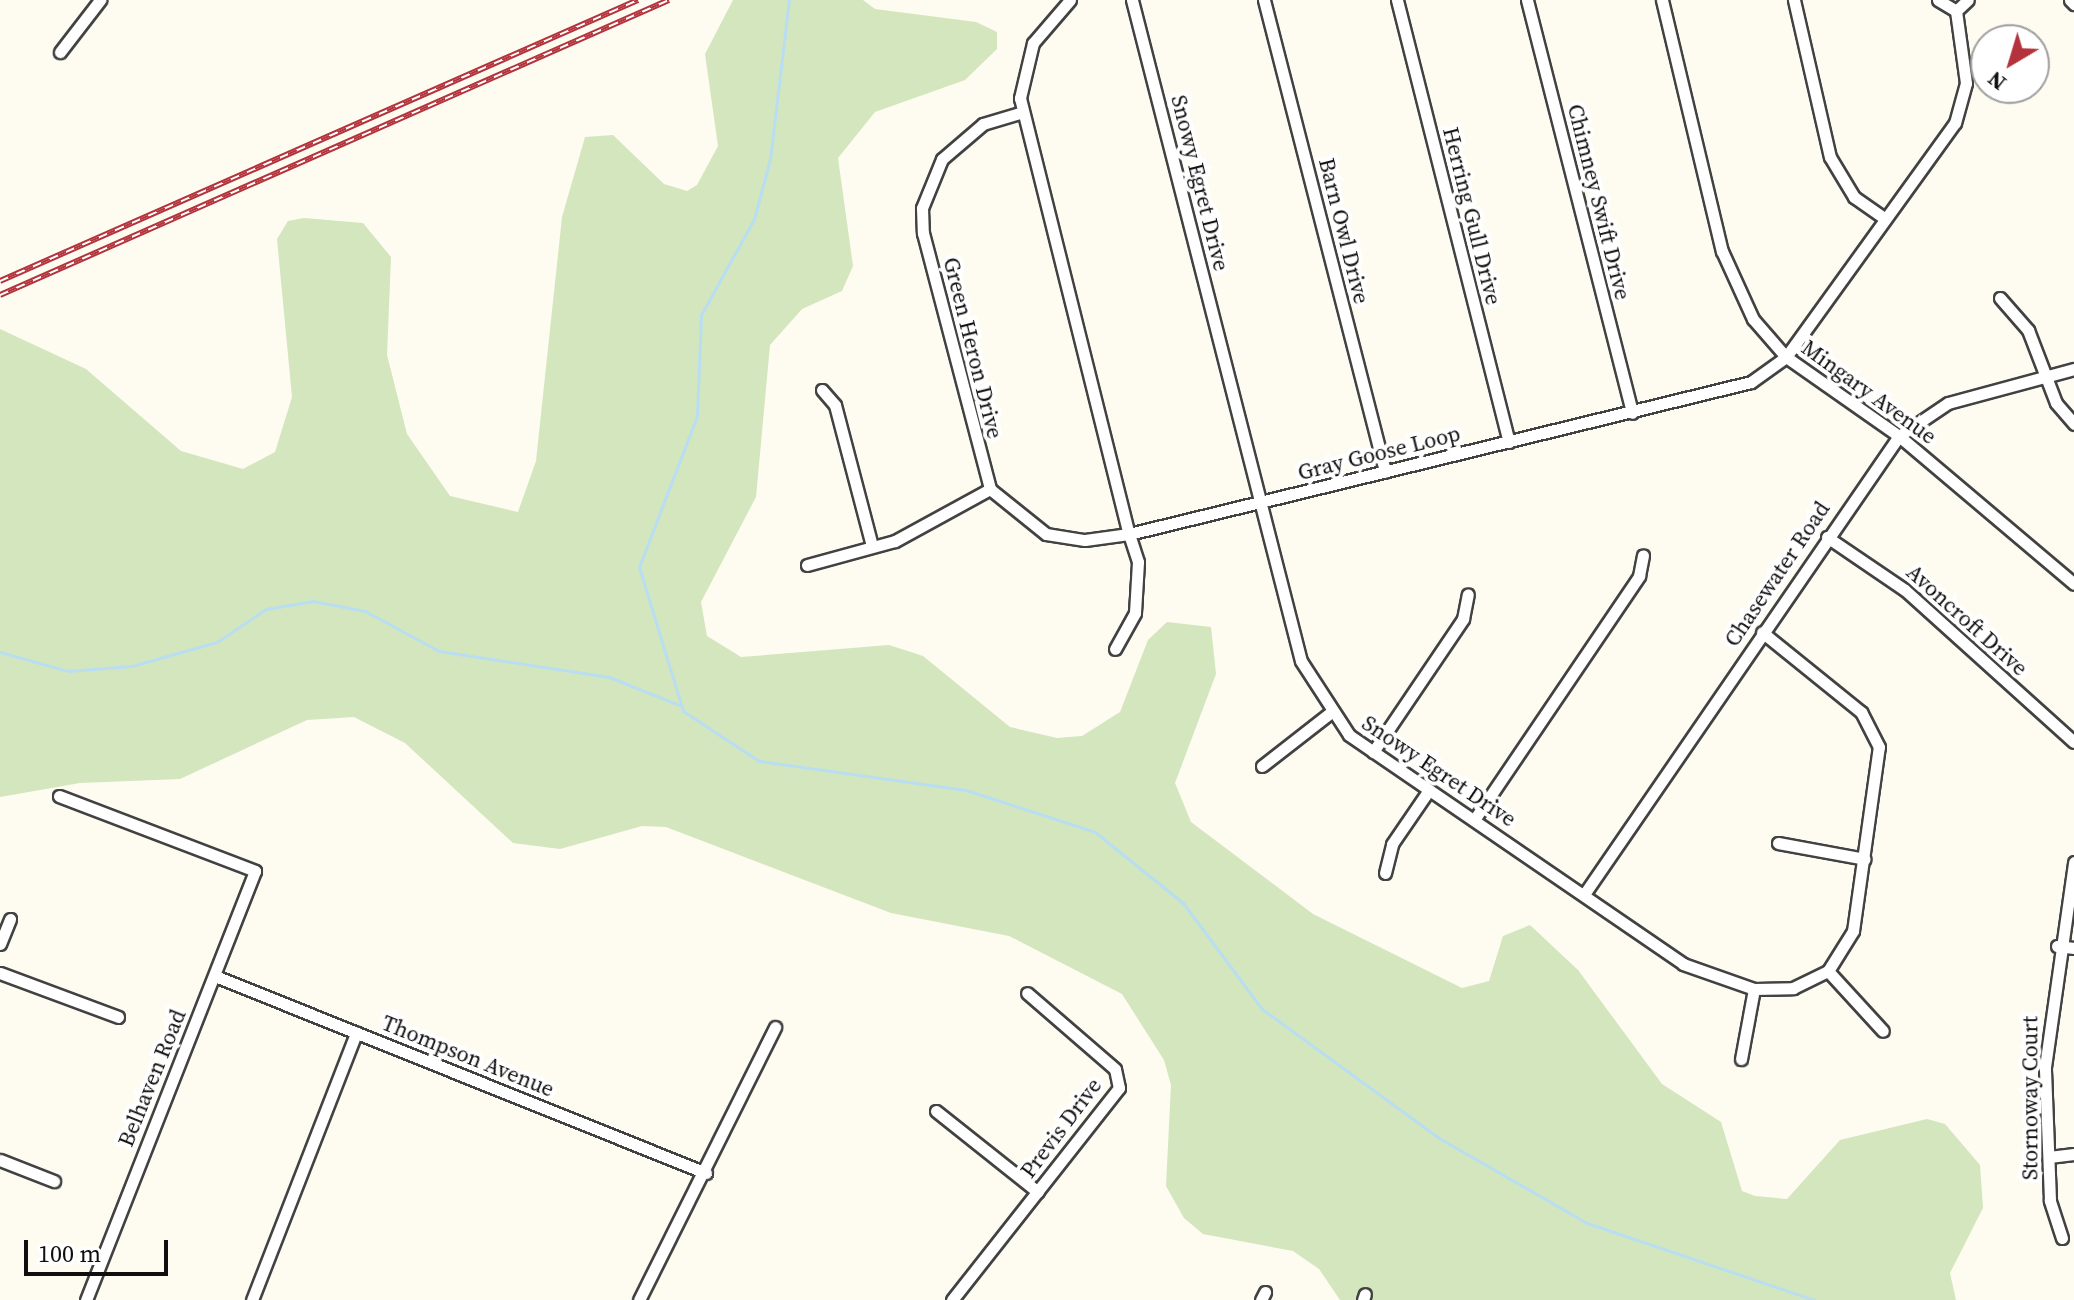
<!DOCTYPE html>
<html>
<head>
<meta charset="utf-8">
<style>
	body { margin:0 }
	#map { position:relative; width:2074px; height:1300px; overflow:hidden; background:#fefbf1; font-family:"Source Serif 4",serif }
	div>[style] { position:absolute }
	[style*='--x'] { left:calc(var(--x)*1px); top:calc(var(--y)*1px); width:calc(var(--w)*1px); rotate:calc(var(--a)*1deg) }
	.green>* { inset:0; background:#d3e6bd }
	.stream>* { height:3px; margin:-1.5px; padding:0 1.5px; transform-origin:1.5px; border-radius:1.5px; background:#badef1 }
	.roads { filter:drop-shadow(2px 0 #424242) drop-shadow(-2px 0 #424242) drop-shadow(0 2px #424242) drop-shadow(0 -2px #424242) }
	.minor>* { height:11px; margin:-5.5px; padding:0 5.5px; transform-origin:5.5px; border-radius:5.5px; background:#fff }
	.rail>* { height:6px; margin-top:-3px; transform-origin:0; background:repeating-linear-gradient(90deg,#fff 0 9px,#b3323b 0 18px); box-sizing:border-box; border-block:2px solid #b3323b }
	span { translate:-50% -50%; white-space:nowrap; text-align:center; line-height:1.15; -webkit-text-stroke:8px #fff; paint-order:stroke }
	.street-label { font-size:22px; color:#0f0f0f }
	.north { position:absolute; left:1970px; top:24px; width:80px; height:80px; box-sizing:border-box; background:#fff; border:2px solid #9f9f9f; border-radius:50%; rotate:218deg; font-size:22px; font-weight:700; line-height:32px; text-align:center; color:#0f0f0f }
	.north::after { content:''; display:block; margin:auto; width:28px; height:36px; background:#b3323b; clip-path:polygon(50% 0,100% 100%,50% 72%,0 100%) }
	.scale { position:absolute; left:24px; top:1240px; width:144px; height:36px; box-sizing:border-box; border:4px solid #0f0f0f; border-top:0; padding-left:10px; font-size:24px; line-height:28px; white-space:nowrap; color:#0f0f0f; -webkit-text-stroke:6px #fff; paint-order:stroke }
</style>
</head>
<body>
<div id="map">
	<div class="green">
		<div style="clip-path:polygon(733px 0,863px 0,875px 9px,976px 22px,997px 32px,997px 49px,965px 80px,875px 112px,838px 158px,853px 266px,842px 291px,802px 309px,770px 345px,756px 497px,701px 602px,707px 636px,741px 657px,889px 645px,923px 656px,1010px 727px,1057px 738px,1082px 736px,1120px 712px,1148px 640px,1167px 622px,1211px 627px,1216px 674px,1175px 783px,1191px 822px,1313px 914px,1462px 988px,1489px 981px,1503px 936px,1530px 925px,1578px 970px,1662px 1084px,1721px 1122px,1742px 1191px,1755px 1196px,1787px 1199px,1840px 1140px,1927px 1119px,1945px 1124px,1980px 1165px,1983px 1208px,1950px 1273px,1956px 1300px,1340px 1300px,1319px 1269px,1293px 1251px,1203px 1234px,1184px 1218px,1166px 1186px,1171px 1085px,1164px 1060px,1122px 994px,1009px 936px,891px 913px,666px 827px,642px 826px,560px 849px,513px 843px,405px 743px,354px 717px,307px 720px,180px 779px,80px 783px,0 797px,0 329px,86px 369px,181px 451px,243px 469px,275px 452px,292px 397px,277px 239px,288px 221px,304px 218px,363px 223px,391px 257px,387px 355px,407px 434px,450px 496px,518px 512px,536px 461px,562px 217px,585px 137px,613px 135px,664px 184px,687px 191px,697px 185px,718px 146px,705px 54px)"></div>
	</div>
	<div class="stream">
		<div style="--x:789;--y:0;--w:160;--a:96.8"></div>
		<div style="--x:770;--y:159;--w:62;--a:104.9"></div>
		<div style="--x:754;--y:219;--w:110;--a:118.9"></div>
		<div style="--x:701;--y:315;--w:101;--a:92.3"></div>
		<div style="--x:697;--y:416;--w:162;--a:111"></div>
		<div style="--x:639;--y:567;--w:151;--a:73"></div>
		<div style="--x:683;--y:711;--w:91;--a:33.3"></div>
		<div style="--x:759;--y:761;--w:209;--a:8"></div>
		<div style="--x:966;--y:790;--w:136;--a:18"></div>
		<div style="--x:1095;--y:832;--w:113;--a:38.9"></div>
		<div style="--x:1183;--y:903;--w:132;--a:53.3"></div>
		<div style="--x:1262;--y:1009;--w:219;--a:36.1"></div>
		<div style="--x:1439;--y:1138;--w:171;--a:29.9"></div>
		<div style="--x:1587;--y:1223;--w:240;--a:18.7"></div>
		<div style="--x:0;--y:652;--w:71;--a:15.6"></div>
		<div style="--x:68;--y:671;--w:64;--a:-4.5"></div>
		<div style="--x:132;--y:666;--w:88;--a:-15.8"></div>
		<div style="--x:217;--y:642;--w:59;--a:-34"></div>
		<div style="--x:266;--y:609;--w:48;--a:-9.7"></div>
		<div style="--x:313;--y:601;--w:53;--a:10.9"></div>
		<div style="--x:365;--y:611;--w:84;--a:28.4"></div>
		<div style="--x:439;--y:651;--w:172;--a:8.7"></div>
		<div style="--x:609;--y:677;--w:75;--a:21.8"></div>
	</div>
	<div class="roads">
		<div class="minor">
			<div style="--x:1070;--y:0;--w:57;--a:130.7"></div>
			<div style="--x:1033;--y:43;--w:57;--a:103.3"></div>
			<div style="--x:1020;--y:98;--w:449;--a:76"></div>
			<div style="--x:1129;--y:534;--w:640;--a:-13.73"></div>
			<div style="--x:1751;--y:382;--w:43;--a:-35.5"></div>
			<div style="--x:1786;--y:357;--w:289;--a:-54.2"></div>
			<div style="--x:1955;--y:123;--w:41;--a:-74.6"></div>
			<div style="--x:1966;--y:83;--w:73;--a:-97.9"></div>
			<div style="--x:1132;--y:0;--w:682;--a:75.66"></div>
			<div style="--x:1301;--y:661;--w:88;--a:57"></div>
			<div style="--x:1349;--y:735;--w:405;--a:34.4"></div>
			<div style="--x:1683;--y:964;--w:75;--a:19.4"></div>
			<div style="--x:1754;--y:989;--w:39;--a:-1"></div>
			<div style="--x:1793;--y:988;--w:39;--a:-26"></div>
			<div style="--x:1828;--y:971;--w:47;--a:-58"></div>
			<div style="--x:1853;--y:931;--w:186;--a:-82"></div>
			<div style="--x:1879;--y:747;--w:39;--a:-117"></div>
			<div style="--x:1861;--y:712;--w:127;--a:-141.1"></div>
			<div style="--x:1264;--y:0;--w:487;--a:75.6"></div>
			<div style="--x:1397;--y:0;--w:456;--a:75.8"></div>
			<div style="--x:1527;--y:0;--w:426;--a:75.7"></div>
			<div style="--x:1662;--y:0;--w:258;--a:76.6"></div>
			<div style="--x:1722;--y:251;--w:75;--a:65.5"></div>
			<div style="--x:1753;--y:319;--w:50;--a:49"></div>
			<div style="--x:1786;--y:357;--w:138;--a:35"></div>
			<div style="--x:1899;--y:436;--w:229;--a:40.2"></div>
			<div style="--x:1794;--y:0;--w:161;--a:77.1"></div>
			<div style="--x:1830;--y:157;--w:47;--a:59"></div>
			<div style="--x:1854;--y:197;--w:38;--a:35"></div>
			<div style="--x:1938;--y:0;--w:21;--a:31"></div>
			<div style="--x:2070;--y:0;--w:6;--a:45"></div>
			<div style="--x:1956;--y:11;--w:16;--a:-43"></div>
			<div style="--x:60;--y:52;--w:66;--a:-52.4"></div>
			<div style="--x:1023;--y:112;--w:42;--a:163.3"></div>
			<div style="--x:983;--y:124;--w:54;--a:139.5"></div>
			<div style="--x:942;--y:159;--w:53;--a:112.2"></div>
			<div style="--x:922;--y:208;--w:25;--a:88"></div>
			<div style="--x:923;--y:233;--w:265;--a:75.3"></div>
			<div style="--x:990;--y:489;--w:72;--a:38.8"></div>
			<div style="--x:1046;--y:534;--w:39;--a:9"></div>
			<div style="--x:1085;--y:540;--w:44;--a:-7.8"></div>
			<div style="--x:1129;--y:534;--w:29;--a:72"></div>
			<div style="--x:1138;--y:562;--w:51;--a:93.4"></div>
			<div style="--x:1135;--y:613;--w:41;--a:119.1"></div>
			<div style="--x:2000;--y:298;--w:43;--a:48.8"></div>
			<div style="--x:2028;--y:330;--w:78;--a:69"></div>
			<div style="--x:2056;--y:403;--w:28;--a:49"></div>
			<div style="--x:822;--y:390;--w:20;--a:49"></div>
			<div style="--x:835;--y:405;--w:146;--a:75.3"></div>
			<div style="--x:1827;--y:537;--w:94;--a:34.2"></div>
			<div style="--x:1905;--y:590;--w:227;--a:42"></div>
			<div style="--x:807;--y:565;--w:91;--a:-15.3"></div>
			<div style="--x:895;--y:541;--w:108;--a:-28.7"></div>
			<div style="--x:1373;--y:752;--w:161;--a:-55.9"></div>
			<div style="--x:1463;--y:619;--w:25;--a:-79"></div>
			<div style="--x:1262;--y:766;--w:86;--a:-37.9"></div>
			<div style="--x:59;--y:796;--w:210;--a:20.9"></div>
			<div style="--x:255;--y:871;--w:461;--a:111.5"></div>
			<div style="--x:1474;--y:820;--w:295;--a:-55.9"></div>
			<div style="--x:1639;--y:576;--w:21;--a:-79"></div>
			<div style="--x:1778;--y:843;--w:88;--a:10.4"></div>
			<div style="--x:1385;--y:873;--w:30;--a:-76"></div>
			<div style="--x:1392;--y:844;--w:65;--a:-55.6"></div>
			<div style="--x:1585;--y:893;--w:554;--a:-55.51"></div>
			<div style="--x:1899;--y:436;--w:59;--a:-34"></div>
			<div style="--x:1948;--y:403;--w:131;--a:-15.1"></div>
			<div style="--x:0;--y:944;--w:27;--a:-68"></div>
			<div style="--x:2057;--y:946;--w:17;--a:7"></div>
			<div style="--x:1828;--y:971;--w:81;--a:47.5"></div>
			<div style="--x:0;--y:973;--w:126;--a:20.4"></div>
			<div style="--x:215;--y:976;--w:529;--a:21.86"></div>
			<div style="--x:1741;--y:1059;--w:71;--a:-79.5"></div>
			<div style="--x:936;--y:1111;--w:130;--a:38.5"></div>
			<div style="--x:2049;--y:1157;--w:25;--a:-7"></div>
			<div style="--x:0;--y:1160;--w:58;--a:21.3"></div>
			<div style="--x:2062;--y:1238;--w:40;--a:-108"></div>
			<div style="--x:2050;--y:1200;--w:133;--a:-92.2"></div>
			<div style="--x:2045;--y:1067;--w:207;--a:-81.9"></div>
			<div style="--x:252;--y:1300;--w:287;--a:-68.7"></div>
			<div style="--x:639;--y:1300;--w:305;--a:-63.5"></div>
			<div style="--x:952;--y:1300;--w:270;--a:-51.8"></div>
			<div style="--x:1119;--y:1088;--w:19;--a:-102"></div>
			<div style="--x:1115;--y:1069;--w:116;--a:-139.2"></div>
			<div style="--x:1261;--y:1300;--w:9;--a:-63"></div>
			<div style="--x:1363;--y:1300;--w:6;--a:-72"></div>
		</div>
	</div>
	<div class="rail">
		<div style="--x:0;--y:281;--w:697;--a:-23.77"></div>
		<div style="--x:0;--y:295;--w:731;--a:-23.8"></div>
	</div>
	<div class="street-label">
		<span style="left:1200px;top:183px;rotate:76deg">Snowy Egret Drive</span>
		<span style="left:1599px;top:202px;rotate:76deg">Chimney Swift Drive</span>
		<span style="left:1472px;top:216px;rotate:76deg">Herring Gull Drive</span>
		<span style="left:1344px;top:231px;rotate:76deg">Barn Owl Drive</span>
		<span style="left:973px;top:348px;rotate:76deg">Green Heron Drive</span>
		<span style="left:1869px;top:392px;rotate:36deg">Mingary Avenue</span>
		<span style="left:1379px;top:453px;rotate:-14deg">Gray Goose Loop</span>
		<span style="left:1777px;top:574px;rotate:-56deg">Chasewater Road</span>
		<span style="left:1967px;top:620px;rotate:42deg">Avoncroft Drive</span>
		<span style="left:1439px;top:771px;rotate:34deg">Snowy Egret Drive</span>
		<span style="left:468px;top:1056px;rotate:22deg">Thompson Avenue</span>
		<span style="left:152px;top:1078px;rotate:-68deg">Belhaven Road</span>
		<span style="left:2030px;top:1098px;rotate:-90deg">Stornoway Court</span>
		<span style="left:1061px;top:1128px;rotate:-53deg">Previs Drive</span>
	</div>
	<div class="north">N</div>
	<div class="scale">100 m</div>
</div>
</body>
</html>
